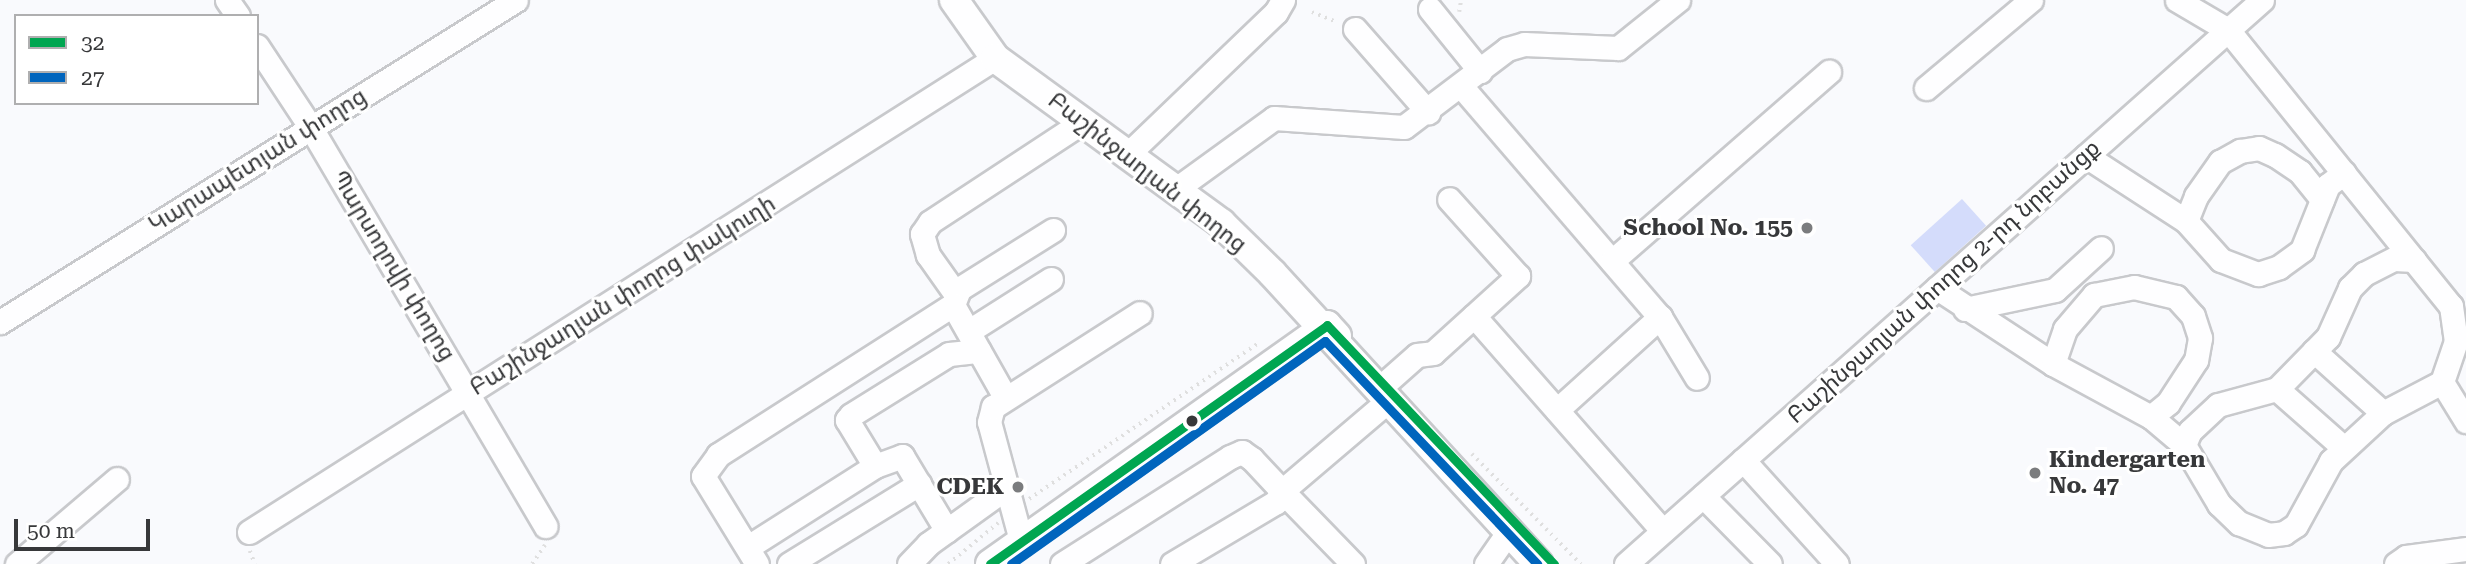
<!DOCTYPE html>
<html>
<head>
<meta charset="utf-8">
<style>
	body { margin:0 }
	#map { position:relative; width:2466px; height:564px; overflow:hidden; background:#f9fafd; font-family:"Roboto Serif","Noto Sans Armenian",serif }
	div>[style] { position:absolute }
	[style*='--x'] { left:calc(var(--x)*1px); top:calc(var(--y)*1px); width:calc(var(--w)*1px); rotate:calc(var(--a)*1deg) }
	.green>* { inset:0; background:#d4dcfb; transform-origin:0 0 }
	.path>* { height:3.5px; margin-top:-1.75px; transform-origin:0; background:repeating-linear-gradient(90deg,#dfdfdf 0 2px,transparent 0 7px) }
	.roads { filter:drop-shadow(2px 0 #c8c9cc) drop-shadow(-2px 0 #c8c9cc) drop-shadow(0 2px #c8c9cc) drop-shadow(0 -2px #c8c9cc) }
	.minor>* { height:23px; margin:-11.5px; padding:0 11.5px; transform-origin:11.5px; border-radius:11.5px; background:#fefeff }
	.major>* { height:28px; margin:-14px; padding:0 14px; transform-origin:14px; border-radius:14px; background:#fefeff }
	.bus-1>* { height:9px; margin:-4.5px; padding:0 4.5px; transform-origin:4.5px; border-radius:4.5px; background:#00a651 }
	.bus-2>* { height:9px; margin:-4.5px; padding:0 4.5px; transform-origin:4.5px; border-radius:4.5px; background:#0065bd }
	.dots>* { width:19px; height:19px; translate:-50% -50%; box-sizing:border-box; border:4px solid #fff; border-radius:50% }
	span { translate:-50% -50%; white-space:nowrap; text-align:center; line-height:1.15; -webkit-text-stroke:6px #fff; paint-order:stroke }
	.street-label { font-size:23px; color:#37383a }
	.poi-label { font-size:23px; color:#37383a; font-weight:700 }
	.right { translate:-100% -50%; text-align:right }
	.left { translate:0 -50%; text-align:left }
	.legend { position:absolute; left:14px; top:14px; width:245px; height:91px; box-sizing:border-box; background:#fff; border:2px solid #afafb0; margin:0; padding:9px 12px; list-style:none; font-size:21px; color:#37383a }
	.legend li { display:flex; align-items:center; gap:14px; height:35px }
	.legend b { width:35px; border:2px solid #afafb0 }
	.scale { position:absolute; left:14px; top:519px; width:136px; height:32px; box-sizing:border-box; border:4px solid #37383a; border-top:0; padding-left:9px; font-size:21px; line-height:24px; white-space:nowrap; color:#37383a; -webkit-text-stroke:5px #fff; paint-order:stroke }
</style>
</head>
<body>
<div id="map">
	<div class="green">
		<div style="left:1962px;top:199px;width:36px;height:69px;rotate:48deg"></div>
	</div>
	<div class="path">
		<div style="--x:1312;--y:12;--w:27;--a:22"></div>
		<div style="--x:1459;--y:12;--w:12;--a:-81"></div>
		<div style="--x:1472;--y:454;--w:155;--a:45.3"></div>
		<div style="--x:1029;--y:499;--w:276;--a:-34.2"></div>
		<div style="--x:250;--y:551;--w:14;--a:69"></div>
		<div style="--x:532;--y:564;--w:23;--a:-56"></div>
		<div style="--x:948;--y:564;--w:65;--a:-39.4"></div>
	</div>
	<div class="roads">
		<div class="minor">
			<div style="--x:227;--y:0;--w:19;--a:55"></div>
			<div style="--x:2177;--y:0;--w:59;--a:30.5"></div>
			<div style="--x:2228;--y:30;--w:355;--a:51.1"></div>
			<div style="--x:2451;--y:306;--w:35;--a:82"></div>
			<div style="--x:2456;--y:341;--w:43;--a:108.9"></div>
			<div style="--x:2442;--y:382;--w:46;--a:58.4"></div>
			<div style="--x:1430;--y:9;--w:80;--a:51.1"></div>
			<div style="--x:1355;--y:29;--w:111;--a:48.7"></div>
			<div style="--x:257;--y:46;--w:98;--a:56.6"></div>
			<div style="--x:311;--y:128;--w:462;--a:59.5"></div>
			<div style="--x:1461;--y:86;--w:305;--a:49.3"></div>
			<div style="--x:1660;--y:317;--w:71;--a:58.8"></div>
			<div style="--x:1926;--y:88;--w:137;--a:-40"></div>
			<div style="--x:1128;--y:154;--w:205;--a:-43.8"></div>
			<div style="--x:1276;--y:12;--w:14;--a:-60"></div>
			<div style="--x:2086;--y:156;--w:119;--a:33"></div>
			<div style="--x:2186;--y:221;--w:52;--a:48.1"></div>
			<div style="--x:2221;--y:260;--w:40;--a:21"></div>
			<div style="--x:2258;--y:274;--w:22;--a:-18"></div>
			<div style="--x:2279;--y:267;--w:29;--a:-36"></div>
			<div style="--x:2302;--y:250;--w:70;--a:-68.2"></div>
			<div style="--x:2328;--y:185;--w:20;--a:-37"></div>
			<div style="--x:1176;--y:189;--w:121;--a:-35.9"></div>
			<div style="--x:1274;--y:118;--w:130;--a:4"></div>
			<div style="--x:1404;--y:127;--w:129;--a:-37.1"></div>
			<div style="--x:1507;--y:49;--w:18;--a:-16"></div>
			<div style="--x:1524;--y:44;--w:94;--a:2.4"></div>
			<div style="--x:1618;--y:48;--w:77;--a:-38.7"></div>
			<div style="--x:2186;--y:221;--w:27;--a:-68"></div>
			<div style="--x:2196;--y:196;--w:42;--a:-54.8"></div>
			<div style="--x:2220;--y:162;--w:23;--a:-29"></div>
			<div style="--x:2240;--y:151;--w:19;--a:-9"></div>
			<div style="--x:2259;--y:148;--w:17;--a:24"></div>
			<div style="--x:2275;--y:155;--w:30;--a:34"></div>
			<div style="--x:2300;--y:172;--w:35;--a:51"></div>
			<div style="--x:1612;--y:261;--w:288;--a:-41.1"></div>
			<div style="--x:1937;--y:288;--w:139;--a:33.2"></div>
			<div style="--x:2053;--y:364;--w:111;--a:28.4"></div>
			<div style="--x:2151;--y:417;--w:43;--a:40.3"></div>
			<div style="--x:2184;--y:445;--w:69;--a:59.3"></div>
			<div style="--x:2219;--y:504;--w:28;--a:44"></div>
			<div style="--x:2239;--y:523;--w:31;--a:22"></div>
			<div style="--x:2268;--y:535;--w:16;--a:-7"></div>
			<div style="--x:2284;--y:533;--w:14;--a:-34"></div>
			<div style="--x:2296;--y:525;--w:73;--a:-61.3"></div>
			<div style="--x:2331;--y:461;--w:71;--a:-42.7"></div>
			<div style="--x:2383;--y:413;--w:67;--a:-27.7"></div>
			<div style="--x:955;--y:293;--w:47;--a:-125.4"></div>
			<div style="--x:928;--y:255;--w:22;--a:-106"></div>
			<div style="--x:922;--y:234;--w:14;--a:-56"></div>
			<div style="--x:930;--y:222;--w:182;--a:-33.3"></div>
			<div style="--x:953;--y:305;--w:17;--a:-69"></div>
			<div style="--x:959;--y:289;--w:111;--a:-32.1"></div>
			<div style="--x:1965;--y:309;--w:92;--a:-11.9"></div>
			<div style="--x:2055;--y:290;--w:62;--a:-42.4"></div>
			<div style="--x:1474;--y:316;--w:286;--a:48.7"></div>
			<div style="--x:0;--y:322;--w:608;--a:-31.97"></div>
			<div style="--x:969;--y:331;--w:97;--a:-32.4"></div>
			<div style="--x:2314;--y:351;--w:93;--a:41.9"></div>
			<div style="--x:2053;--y:364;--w:37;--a:-71"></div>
			<div style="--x:2065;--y:329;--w:45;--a:-49.5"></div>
			<div style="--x:2094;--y:295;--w:41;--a:-11.3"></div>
			<div style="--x:2134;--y:287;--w:43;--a:13.4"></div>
			<div style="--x:2176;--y:297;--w:25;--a:48"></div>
			<div style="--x:2193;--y:316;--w:23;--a:72"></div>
			<div style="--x:2200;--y:338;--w:22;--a:100"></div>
			<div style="--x:2196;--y:360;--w:51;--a:123.1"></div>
			<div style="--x:2168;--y:403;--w:22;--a:141"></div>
			<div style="--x:1383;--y:385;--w:45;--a:-41.4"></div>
			<div style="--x:1417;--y:355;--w:16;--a:-7"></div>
			<div style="--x:1433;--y:353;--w:115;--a:-42.2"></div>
			<div style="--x:1518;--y:276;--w:103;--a:-131.9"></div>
			<div style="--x:2277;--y:389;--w:89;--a:41.4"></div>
			<div style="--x:1557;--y:410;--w:139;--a:-42.1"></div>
			<div style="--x:2184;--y:445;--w:15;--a:-67"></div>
			<div style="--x:2190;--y:431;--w:38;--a:-43"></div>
			<div style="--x:2218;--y:405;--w:61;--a:-15.2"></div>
			<div style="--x:2277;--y:389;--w:73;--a:-45.6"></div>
			<div style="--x:2328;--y:337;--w:54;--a:-65.8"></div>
			<div style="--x:2350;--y:288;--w:20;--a:-45"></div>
			<div style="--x:2364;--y:274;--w:34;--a:-27"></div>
			<div style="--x:2394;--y:259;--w:20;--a:3"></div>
			<div style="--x:1743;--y:460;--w:140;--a:47.9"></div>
			<div style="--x:875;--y:466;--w:54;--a:-121.3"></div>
			<div style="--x:847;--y:420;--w:6;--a:-51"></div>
			<div style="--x:851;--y:415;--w:115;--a:-31.9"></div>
			<div style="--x:949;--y:354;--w:30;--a:-6"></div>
			<div style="--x:1703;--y:496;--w:95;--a:45.4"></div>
			<div style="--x:249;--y:532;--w:884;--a:-32.43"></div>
			<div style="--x:1022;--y:544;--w:126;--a:-105.1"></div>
			<div style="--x:989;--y:422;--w:16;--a:-75"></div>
			<div style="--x:993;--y:407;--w:174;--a:-32.6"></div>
			<div style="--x:748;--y:547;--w:151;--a:-32.5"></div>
			<div style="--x:875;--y:466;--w:29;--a:-20"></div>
			<div style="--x:902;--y:456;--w:87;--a:59"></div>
			<div style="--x:17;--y:564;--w:131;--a:-40.4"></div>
			<div style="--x:757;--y:564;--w:103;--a:-121.5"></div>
			<div style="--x:703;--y:476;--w:26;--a:-54"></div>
			<div style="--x:718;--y:455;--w:279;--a:-32.6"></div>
			<div style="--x:953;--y:305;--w:106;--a:60.5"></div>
			<div style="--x:789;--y:564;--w:153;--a:-31.6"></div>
			<div style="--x:909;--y:564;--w:28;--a:-46"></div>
			<div style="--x:928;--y:544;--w:96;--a:-35.7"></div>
			<div style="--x:1062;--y:564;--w:199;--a:-32.5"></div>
			<div style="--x:1230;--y:457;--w:13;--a:-23"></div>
			<div style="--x:1242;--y:452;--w:12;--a:35"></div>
			<div style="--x:1252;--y:459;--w:44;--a:46.8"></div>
			<div style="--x:1282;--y:491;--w:13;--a:119"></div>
			<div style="--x:1276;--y:502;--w:121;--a:149.2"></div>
			<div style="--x:1353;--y:564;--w:102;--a:-134.2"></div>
			<div style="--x:1282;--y:491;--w:142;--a:-40.4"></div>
			<div style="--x:1486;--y:564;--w:40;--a:-55.1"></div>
			<div style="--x:1626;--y:564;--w:850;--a:-41.57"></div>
			<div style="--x:2396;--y:564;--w:12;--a:-35"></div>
			<div style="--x:2406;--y:557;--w:61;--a:-7.6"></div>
		</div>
		<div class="major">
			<div style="--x:954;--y:0;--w:71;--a:54.7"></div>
			<div style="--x:995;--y:58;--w:280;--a:36.1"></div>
			<div style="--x:1221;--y:223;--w:71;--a:44.4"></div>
			<div style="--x:1272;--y:273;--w:395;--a:47.5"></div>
			<div style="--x:990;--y:564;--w:413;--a:-35.3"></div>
			<div style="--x:1327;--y:325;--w:15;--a:48"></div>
		</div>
	</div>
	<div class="bus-1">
		<div style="--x:990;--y:564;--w:413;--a:-35.3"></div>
		<div style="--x:1327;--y:325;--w:330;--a:46.5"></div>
	</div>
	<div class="bus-2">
		<div style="--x:1011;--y:564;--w:385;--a:-35.4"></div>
		<div style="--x:1325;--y:341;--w:308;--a:46.4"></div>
	</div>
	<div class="dots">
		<div style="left:1807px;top:228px;background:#7b7c7e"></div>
		<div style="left:1192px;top:421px;background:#37383a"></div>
		<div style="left:2035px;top:473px;background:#7b7c7e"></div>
		<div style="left:1018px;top:487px;background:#7b7c7e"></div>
	</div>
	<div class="street-label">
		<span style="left:258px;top:161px;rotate:-32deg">Կարապետյան փողոց</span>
		<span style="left:1147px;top:173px;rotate:38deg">Բաշինջաղյան փողոց</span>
		<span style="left:393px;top:266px;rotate:59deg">Պարսողովի փողոց</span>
		<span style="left:1944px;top:282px;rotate:-42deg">Բաշինջաղյան փողոց 2-րդ նրբանցք</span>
		<span style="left:623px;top:296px;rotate:-32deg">Բաշինջաղյան փողոց փակուղի</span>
	</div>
	<div class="poi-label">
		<span class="right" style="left:1793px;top:228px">School No. 155</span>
		<span class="left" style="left:2049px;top:473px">Kindergarten<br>No. 47</span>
		<span class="right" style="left:1004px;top:487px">CDEK</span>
	</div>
	<ul class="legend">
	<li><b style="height:9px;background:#00a651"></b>32</li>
	<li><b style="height:9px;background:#0065bd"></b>27</li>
	</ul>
	<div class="scale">50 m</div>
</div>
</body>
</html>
